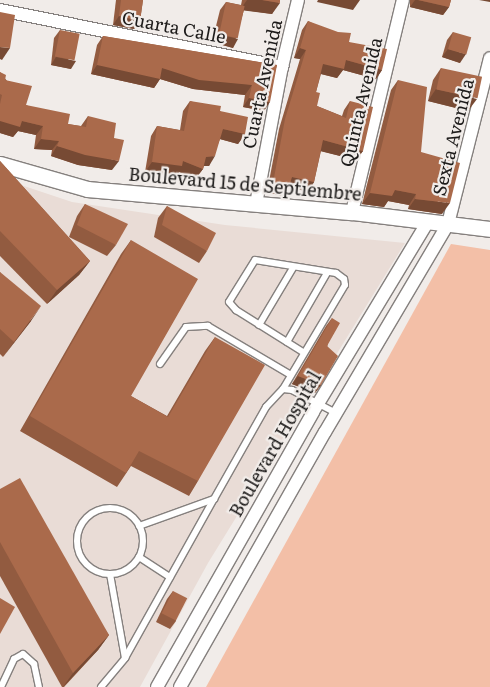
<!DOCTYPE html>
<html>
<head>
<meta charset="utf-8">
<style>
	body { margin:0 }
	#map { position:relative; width:490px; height:687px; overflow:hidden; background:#f1ece9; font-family:Literata,serif }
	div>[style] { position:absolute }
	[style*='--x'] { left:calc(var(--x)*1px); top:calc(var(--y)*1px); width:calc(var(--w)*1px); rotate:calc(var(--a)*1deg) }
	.built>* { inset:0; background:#e9dcd6 }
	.green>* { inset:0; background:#f3bfa7 }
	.roads { filter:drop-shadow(1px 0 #85807e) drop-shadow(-1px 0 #85807e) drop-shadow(0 1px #85807e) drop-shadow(0 -1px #85807e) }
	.service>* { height:6px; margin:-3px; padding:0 3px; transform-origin:3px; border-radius:3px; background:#fff }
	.service>.ring { margin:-3px; padding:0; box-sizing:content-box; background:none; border:6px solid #fff; border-radius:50% }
	.minor>* { height:12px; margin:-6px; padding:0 6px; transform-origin:6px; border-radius:6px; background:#fff }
	.tertiary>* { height:15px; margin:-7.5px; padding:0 7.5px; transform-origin:7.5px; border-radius:7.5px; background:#fff }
	.wall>* { inset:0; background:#925b40 }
	.shaded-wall>* { inset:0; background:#774a34 }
	.building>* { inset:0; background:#aa6a4b; transform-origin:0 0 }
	span { translate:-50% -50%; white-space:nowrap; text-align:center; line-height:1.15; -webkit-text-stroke:4.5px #f1ece9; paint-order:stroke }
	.street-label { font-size:18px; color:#1e1c1b }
</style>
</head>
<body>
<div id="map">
	<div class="built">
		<div style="clip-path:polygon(0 178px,72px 202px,225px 225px,405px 243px,208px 563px,140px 687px,0 687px)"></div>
	</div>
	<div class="green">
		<div style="clip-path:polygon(451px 244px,490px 250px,490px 687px,206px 687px)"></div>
	</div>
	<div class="roads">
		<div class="service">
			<div style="--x:259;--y:325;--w:66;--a:-59.2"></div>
			<div style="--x:287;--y:342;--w:80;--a:-59.9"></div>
			<div style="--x:160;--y:364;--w:45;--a:-54.9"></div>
			<div style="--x:186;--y:327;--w:22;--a:-3"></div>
			<div style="--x:208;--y:326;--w:96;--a:30.6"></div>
			<div style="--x:283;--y:389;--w:121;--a:-59.2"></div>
			<div style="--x:345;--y:285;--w:6;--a:-99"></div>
			<div style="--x:344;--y:279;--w:10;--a:-143"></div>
			<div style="--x:336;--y:273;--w:82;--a:-170.9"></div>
			<div style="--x:255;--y:260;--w:49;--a:121.8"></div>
			<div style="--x:229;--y:302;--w:11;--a:49"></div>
			<div style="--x:236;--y:310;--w:79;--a:32.1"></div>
			<div class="ring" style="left:77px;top:508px;width:60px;height:60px"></div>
			<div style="--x:139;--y:526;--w:80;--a:-19.8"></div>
			<div style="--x:214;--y:499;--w:106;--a:-60.5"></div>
			<div style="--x:266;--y:407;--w:25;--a:-47"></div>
			<div style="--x:283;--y:389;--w:9;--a:6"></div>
			<div style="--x:292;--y:390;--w:50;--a:27.6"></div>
			<div style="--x:139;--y:557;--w:37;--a:33"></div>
			<div style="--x:110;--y:574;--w:85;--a:79.9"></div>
			<div style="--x:1;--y:687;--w:31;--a:-65"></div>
			<div style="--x:14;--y:659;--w:10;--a:-29"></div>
			<div style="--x:23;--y:654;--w:15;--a:42"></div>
			<div style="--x:34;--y:664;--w:24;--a:78"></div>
			<div style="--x:101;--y:687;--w:38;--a:-50"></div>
			<div style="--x:125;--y:658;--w:182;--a:-60.8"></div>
		</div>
		<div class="minor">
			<div style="--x:0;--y:10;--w:288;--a:11.4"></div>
			<div style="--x:256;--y:204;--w:139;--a:-79.3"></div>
			<div style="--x:282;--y:67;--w:69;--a:-76.6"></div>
			<div style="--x:352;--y:212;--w:218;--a:-76.5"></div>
			<div style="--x:157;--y:687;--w:316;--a:-60.4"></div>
			<div style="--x:313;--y:412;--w:223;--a:-58.9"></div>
			<div style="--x:180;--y:687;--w:293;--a:-60.4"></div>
			<div style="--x:325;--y:432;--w:242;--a:-59.4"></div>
			<div style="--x:448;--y:224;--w:171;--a:-75.8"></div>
		</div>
		<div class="tertiary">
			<div style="--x:0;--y:164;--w:91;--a:16"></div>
			<div style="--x:87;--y:189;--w:266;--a:5"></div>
			<div style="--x:352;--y:212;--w:139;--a:7"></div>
		</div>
	</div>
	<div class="wall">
		<div style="clip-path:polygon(116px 0,143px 0,140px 21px,134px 29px,113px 25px)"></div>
		<div style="clip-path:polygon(242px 0,280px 0,272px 14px,244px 10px,233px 48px,212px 42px,220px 10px,226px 2px,241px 5px)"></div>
		<div style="clip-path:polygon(410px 0,451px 0,449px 7px,443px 15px,410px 7px)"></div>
		<div style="clip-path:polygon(308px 21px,349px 42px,382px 70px,376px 79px,343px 70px,337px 78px,321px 74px,316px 92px,317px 106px,342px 116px,344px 110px,350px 101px,363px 151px,356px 160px,321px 151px,314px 182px,308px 192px,289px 187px,283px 196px,267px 192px,279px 129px,300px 59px,294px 58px,302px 30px)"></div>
		<div style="clip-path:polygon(60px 30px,71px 69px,51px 65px,54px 38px)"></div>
		<div style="clip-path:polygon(453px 32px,460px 63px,442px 57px,447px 40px)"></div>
		<div style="clip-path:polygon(103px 36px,277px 65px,264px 111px,243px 107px,245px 95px,193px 89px,160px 79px,154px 88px,91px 74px,97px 45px)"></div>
		<div style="clip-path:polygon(441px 68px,468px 111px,428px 101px,433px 80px)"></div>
		<div style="clip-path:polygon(0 72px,26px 105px,68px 124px,81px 126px,88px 116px,112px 170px,78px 165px,51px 156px,52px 150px,34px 149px,36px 135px,18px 131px,13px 137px,0 133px)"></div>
		<div style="clip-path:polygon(398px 80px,421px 152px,442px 214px,408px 209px,409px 205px,388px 201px,384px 207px,362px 204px,391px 90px)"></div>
		<div style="clip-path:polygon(190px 101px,220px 111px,245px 134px,238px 144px,220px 139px,209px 166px,204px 166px,203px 169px,196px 178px,179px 172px,176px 176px,145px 172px,151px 136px,157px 126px,180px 130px,183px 111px)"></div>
		<div style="clip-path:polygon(0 161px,90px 261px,79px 275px,47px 304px,0 256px)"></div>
		<div style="clip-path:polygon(85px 204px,116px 245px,107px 256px,69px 237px,77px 216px)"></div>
		<div style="clip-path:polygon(167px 206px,207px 251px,199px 263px,154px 237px,158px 218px)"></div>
		<div style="clip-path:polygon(131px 240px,131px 396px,167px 416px,205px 351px,215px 337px,198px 481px,189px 496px,131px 466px,117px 487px,20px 431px,121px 254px)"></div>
		<div style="clip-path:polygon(0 272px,31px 321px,3px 357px,0 354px)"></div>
		<div style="clip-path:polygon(332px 318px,321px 385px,315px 393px,292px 384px,326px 326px)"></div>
		<div style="clip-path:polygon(0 489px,109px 635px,98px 650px,64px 687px,62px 687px,0 576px)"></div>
		<div style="clip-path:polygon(173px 591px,176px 621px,170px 629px,156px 622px,167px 599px)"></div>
	</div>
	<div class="shaded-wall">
		<div style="clip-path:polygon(247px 0,262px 0,280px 3px,272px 14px,240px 10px)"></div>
		<div style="clip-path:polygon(318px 0,360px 0,353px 10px,317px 2px)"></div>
		<div style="clip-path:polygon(415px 0,418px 0,449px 7px,443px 15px,410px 7px)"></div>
		<div style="clip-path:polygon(479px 0,490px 0,490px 2px)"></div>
		<div style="clip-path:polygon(119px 16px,140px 21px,134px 29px,113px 25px)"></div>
		<div style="clip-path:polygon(218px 34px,238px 39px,233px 48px,212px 42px)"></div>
		<div style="clip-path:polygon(0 47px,10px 48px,2px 60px,0 59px)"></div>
		<div style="clip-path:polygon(300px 48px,306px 50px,300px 59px,294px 58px)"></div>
		<div style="clip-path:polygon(448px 49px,466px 54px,460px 63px,442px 57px)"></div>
		<div style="clip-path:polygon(56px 57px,76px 61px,71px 69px,51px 65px)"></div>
		<div style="clip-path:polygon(346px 60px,382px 70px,376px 79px,343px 70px,337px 78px,317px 73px,323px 64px)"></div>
		<div style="clip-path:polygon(97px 65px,162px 68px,252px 85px,245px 95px,193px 89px,160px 79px,154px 88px,91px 74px)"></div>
		<div style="clip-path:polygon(436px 89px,477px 99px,468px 111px,428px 101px)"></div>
		<div style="clip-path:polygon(249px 98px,270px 102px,264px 111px,243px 107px)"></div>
		<div style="clip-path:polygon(0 121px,22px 121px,43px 126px,36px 135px,18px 131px,13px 137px,0 133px)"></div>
		<div style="clip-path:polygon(223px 129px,245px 134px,238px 144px,216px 138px)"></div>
		<div style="clip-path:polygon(41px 139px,59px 141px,52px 150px,34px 149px)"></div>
		<div style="clip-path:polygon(323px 140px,363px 151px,356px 160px,316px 150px)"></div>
		<div style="clip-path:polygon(57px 146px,119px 161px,112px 170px,78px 165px,51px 156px)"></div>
		<div style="clip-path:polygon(215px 156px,209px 166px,200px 166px,206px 157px)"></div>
		<div style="clip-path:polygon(183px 161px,203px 169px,196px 178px,179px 172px,176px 176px,145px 172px,152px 162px)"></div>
		<div style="clip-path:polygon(292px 177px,314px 182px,308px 192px,286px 186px)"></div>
		<div style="clip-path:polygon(273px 183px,289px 187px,283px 196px,267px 192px)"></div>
		<div style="clip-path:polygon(395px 190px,416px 194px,409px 205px,388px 201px,384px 207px,362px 204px,370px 193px)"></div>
		<div style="clip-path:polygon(415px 199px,450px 203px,442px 214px,408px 209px)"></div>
		<div style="clip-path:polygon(90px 261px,79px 275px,47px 304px,57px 290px)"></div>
		<div style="clip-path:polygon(41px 306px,31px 321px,3px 357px,14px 342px)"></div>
		<div style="clip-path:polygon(298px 376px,321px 385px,315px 393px,292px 384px)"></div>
		<div style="clip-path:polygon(109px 635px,98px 650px,63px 687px,73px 673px)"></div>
	</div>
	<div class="building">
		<div style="clip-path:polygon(121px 0,143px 0,140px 21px,119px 16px)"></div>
		<div style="clip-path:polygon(262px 0,280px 0,280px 3px)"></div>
		<div style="clip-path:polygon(418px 0,451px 0,449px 7px)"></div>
		<div style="left:226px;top:2px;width:19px;height:33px;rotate:12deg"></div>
		<div style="clip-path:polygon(0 12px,15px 15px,10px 48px,0 47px)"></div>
		<div style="clip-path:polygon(308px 21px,338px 32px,351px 33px,349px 42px,387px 49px,382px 70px,346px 60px,344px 69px,323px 64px,316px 92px,320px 93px,317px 106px,346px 118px,350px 101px,373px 107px,363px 151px,323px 140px,314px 182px,292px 177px,289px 187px,273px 183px,285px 119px,306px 50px,300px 48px)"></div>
		<div style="left:60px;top:30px;width:20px;height:27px;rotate:11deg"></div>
		<div style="left:453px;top:32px;width:19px;height:18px;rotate:16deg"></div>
		<div style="clip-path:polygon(103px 36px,277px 65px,270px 102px,249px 98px,252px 85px,199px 80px,162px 68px,160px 79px,97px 65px)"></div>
		<div style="left:441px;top:68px;width:42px;height:22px;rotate:12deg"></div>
		<div style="clip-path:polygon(0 72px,6px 75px,5px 80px,32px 86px,26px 105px,70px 114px,68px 124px,86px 127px,88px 116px,116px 123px,114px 138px,124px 140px,119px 161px,85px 155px,57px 146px,59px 141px,41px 139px,43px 126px,22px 121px,20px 127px,0 121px,0 104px,2px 95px,0 94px)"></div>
		<div style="clip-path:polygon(398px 80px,427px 87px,421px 152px,460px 163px,450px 203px,415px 199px,416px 194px,395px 190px,392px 196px,370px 193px)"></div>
		<div style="clip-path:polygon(190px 101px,221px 106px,220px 111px,248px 117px,245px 134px,223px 129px,215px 156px,206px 157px,203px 169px,183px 161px,182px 166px,152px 162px,157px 126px,184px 131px)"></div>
		<div style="clip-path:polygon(0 161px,90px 261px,57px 290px,0 231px)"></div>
		<div style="clip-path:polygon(85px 204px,128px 224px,116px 245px,77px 225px)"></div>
		<div style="clip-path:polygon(167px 206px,216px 233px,207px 251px,162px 225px)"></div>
		<div style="clip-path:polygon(131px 240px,198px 279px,131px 396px,168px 417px,215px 337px,265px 365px,198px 481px,139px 451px,126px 473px,30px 416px)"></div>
		<div style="clip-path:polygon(0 272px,41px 306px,14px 342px,0 329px)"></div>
		<div style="clip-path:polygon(332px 318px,340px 323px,327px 346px,338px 356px,321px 385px,298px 376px)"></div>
		<div style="clip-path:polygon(20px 478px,109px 635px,73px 673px,0 542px,0 489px)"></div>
		<div style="left:173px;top:591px;width:16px;height:25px;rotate:27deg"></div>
		<div style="clip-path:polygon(0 598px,15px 607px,0 634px)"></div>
	</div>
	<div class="street-label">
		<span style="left:174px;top:27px;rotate:11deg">Cuarta Calle</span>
		<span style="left:262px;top:84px;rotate:-78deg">Cuarta Avenida</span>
		<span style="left:361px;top:102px;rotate:-77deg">Quinta Avenida</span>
		<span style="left:453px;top:137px;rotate:-76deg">Sexta Avenida</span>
		<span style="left:245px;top:184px;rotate:5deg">Boulevard 15 de Septiembre</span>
		<span style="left:275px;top:444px;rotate:-60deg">Boulevard Hospital</span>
	</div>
</div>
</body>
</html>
